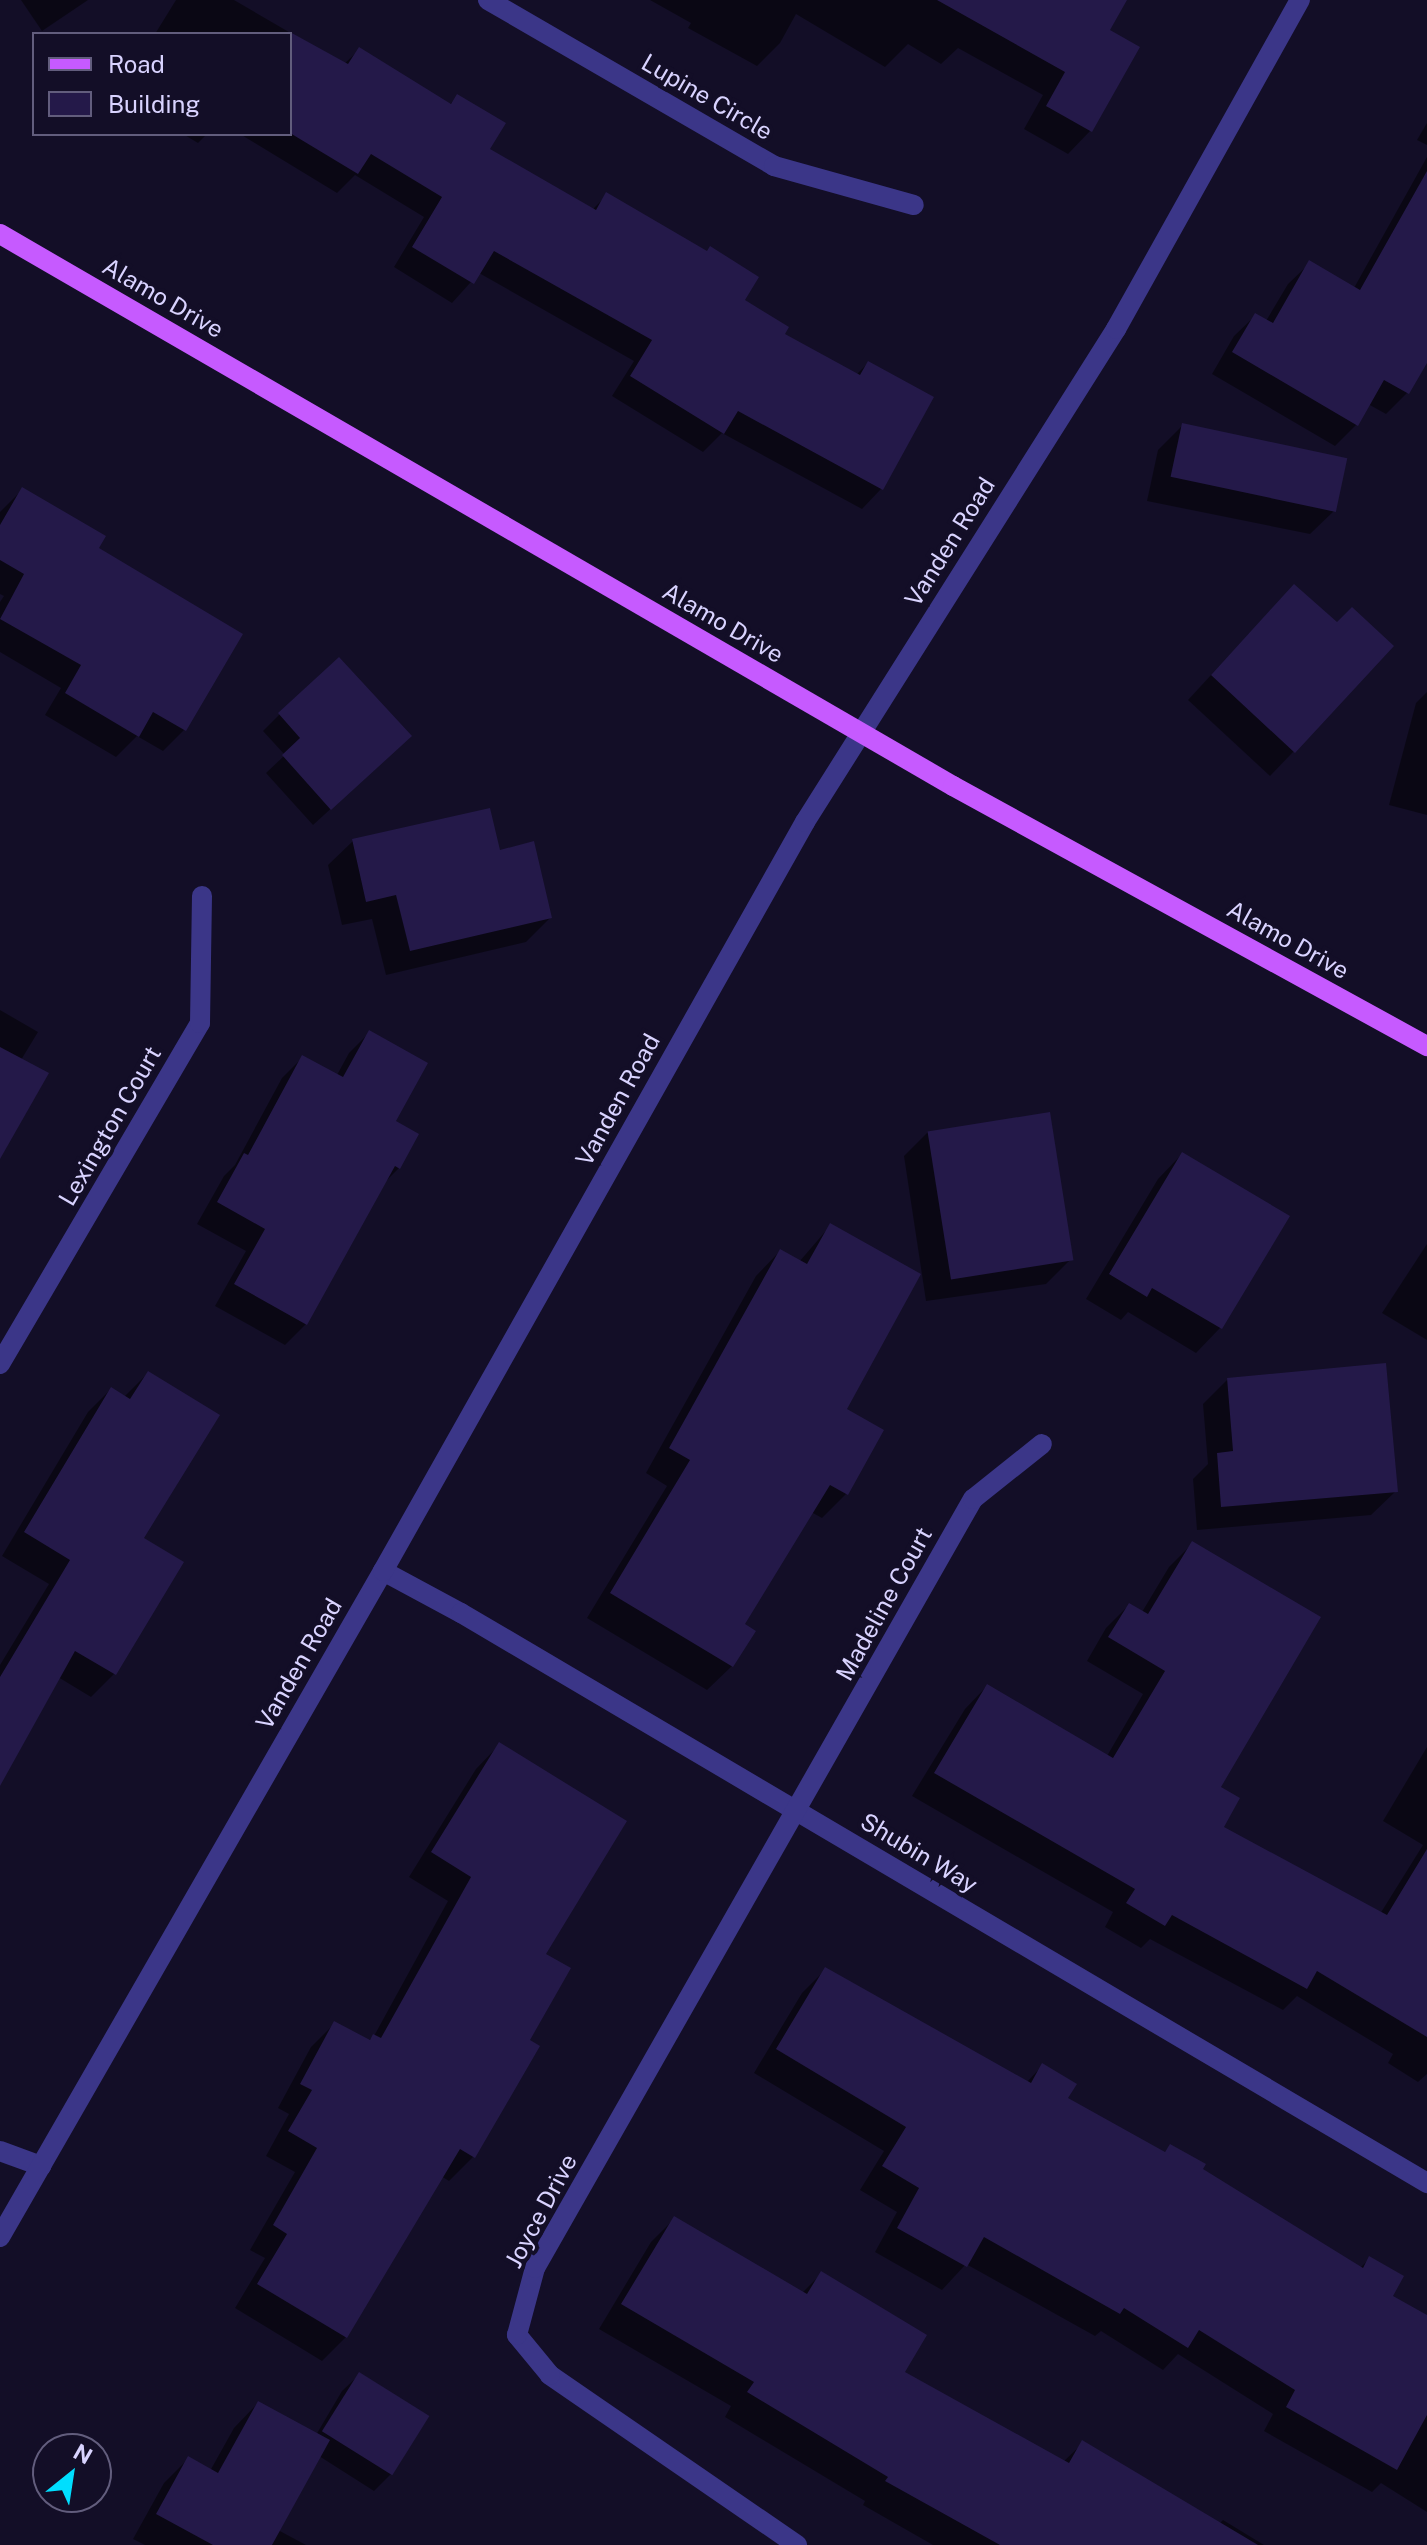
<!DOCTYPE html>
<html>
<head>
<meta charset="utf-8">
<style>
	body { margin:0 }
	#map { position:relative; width:1427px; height:2545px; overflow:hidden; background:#130e27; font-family:"Public Sans",sans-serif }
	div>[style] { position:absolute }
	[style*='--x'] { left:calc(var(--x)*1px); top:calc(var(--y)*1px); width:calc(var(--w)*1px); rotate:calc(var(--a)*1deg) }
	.shadow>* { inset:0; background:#0007 }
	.building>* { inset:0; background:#241949; transform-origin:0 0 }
	.minor>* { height:20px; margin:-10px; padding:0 10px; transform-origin:10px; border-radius:10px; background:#3b3688 }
	.major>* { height:20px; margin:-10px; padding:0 10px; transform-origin:10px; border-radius:10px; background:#c65aff }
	span { translate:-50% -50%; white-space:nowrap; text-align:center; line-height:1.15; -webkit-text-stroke:8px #130e27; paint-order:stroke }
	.street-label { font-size:24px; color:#d9d3ff }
	.legend { position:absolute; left:32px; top:32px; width:260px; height:104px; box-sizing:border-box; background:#130e27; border:2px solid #625d7d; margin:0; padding:10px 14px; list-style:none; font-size:24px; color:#d9d3ff }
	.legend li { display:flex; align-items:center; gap:16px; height:40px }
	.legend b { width:40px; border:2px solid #625d7d }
	.north { position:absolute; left:32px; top:2433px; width:80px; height:80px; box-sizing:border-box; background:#130e27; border:2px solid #625d7d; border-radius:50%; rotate:30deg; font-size:22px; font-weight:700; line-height:32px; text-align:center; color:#d9d3ff }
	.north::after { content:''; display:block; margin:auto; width:28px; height:36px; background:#00defe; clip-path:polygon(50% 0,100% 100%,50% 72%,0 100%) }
</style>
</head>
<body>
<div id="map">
	<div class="shadow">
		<div style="clip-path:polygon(21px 0,88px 0,42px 31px)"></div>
		<div style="clip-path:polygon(176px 0,234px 0,344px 64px,359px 50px,449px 105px,458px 97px,488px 149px,592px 210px,607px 195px,782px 334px,856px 375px,868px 363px,931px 397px,881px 489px,862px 509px,722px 433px,703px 452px,612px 396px,634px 361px,479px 273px,452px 303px,394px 267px,424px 217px,355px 175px,337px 193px,240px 134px,290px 134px,290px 34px,155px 34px)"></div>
		<div style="clip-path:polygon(650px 0,1124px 0,1107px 30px,1091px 130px,1068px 154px,1024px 129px,1043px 95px,958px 48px,941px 64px,908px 44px,885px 67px,796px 14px,780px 43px,757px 66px,688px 28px,691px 23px)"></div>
		<div style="clip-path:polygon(1427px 123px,1427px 145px,1417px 140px)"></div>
		<div style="clip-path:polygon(183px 134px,207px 134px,198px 143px)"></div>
		<div style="clip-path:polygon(1427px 157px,1427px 359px,1407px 393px,1386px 414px,1368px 404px,1356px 425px,1335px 446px,1212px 374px,1234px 336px,1256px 315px,1266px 321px,1288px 284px,1310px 263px,1354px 288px)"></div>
		<div style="clip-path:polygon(1183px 425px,1335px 510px,1310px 534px,1147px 501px,1158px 450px)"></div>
		<div style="clip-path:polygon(22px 490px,96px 549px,184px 730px,163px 751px,137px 736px,116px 757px,45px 715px,61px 688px,0 652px,0 602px,4px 596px,0 594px,0 512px)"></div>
		<div style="clip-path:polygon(1270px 611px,1294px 751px,1270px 776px,1188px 700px)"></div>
		<div style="clip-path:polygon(1427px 692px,1427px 815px,1389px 805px,1416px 703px)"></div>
		<div style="clip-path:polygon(280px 714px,392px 753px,313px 825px,266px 773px,285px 755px,263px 731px)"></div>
		<div style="clip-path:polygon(353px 841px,498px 852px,550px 918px,526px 942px,386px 975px,372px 919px,342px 925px,328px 865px)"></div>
		<div style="clip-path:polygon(0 1010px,38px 1032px,21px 1060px,0 1147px)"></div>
		<div style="clip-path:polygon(370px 1032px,393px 1122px,399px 1168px,384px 1183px,306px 1324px,285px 1345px,215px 1306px,246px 1251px,197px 1224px,224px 1176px,235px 1165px,282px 1078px,303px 1057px,337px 1075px,349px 1053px)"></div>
		<div style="clip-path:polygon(928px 1132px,1071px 1259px,1046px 1284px,926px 1301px,904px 1156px)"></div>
		<div style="clip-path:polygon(1182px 1154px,1287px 1217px,1220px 1328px,1196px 1353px,1128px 1312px,1121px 1320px,1086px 1299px,1158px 1179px)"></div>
		<div style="clip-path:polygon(830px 1226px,846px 1494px,822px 1518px,811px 1512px,743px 1625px,732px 1666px,707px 1690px,587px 1618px,667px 1486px,646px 1473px,756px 1276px,780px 1251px,799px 1262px)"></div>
		<div style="clip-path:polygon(1427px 1244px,1427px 1340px,1382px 1313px)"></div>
		<div style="clip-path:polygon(148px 1373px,141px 1539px,181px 1563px,114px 1674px,91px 1697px,58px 1677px,0 1782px,0 1665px,49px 1584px,2px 1556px,88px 1412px,111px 1389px,124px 1397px)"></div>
		<div style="clip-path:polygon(1228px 1379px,1396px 1491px,1371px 1515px,1197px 1530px,1193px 1479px,1208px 1464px,1203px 1404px)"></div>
		<div style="clip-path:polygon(1192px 1544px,1221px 1828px,1380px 1914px,1423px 1845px,1383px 1821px,1427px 1747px,1427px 2074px,1418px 2082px,1388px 2063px,1393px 2054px,1297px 1996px,1283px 2010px,1150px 1939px,1141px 1948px,1105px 1927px,1113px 1912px,912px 1796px,965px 1709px,987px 1686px,1107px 1756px,1143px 1694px,1087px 1661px,1106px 1628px,1129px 1605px,1142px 1612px,1169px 1567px)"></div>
		<div style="clip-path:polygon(499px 1745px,543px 1955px,528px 2041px,538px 2046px,473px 2157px,449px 2181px,441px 2176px,346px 2337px,322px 2361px,235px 2308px,265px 2258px,250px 2250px,295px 2172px,266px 2156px,289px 2114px,278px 2108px,311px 2047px,335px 2023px,368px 2041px,374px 2036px,448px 1901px,409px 1877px,476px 1769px)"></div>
		<div style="clip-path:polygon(826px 1969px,1026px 2083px,1043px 2065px,1065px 2099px,1163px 2154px,1170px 2146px,1201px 2169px,1360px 2268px,1369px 2259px,1390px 2297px,1427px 2318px,1427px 2512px,1381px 2483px,1372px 2492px,1264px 2431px,1273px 2414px,1178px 2354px,1163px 2370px,1101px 2331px,1095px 2336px,966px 2264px,942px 2290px,875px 2252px,897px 2212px,860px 2190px,884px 2151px,754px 2073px,802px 1993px)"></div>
		<div style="clip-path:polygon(675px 2218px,802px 2293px,821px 2274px,902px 2372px,1063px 2462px,1083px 2443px,1219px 2524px,1223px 2520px,1264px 2545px,933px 2545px,863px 2505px,865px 2501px,725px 2417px,731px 2406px,599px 2329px,651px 2242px)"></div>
		<div style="clip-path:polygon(359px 2375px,391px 2474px,374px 2491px,319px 2456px,278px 2530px,306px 2545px,145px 2545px,133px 2539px,164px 2483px,188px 2459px,210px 2471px,234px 2428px,258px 2403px,316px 2435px,342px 2391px)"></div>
	</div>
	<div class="building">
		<div style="clip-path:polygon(937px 0,1127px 0,1110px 30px,1140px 47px,1092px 132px,1046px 106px,1065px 72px)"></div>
		<div style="clip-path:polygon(290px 32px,348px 64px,359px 47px,451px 104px,457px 94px,506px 123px,490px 149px,596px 210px,606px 192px,707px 251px,710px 246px,759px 277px,745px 300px,789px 327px,785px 334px,860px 375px,868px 361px,934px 397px,883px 490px,738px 411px,724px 434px,630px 376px,652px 340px,494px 251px,474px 284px,412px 247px,442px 197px,371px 154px,358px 174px,290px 133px)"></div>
		<div style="clip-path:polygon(1427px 171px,1427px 363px,1409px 394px,1384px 380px,1358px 426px,1232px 352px,1255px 313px,1273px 323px,1309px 260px,1360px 290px)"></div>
		<div style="left:1182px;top:423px;width:169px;height:55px;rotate:12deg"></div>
		<div style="clip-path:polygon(22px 487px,106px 536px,99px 548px,243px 634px,186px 731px,153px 712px,139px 737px,65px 693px,81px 665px,0 619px,24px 574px,0 560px,0 525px)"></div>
		<div style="clip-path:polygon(1294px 584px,1337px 622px,1352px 607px,1394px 646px,1295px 753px,1211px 675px)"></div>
		<div style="clip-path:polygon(339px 657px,412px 736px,331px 810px,282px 755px,300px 738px,278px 713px)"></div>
		<div style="clip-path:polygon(490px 808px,500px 850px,534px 841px,552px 918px,410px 951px,396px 895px,366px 902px,352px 839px)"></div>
		<div style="clip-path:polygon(369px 1030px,428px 1063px,396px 1121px,419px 1134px,400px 1169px,395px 1166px,307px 1325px,234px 1284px,265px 1229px,217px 1202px,244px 1153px,248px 1155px,302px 1055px,343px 1077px)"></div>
		<div style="clip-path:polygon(0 1047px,49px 1073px,0 1159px)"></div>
		<div style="left:1050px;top:1112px;width:150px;height:124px;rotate:81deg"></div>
		<div style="clip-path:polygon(1182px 1152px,1290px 1216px,1222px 1329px,1152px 1288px,1147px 1297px,1109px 1274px)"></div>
		<div style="clip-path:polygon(830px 1223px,921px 1274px,847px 1409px,884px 1430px,848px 1495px,830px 1485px,745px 1624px,756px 1631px,733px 1667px,610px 1593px,690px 1460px,669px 1448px,780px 1249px,807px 1264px)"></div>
		<div style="clip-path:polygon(1386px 1363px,1398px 1492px,1221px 1507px,1217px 1453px,1233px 1451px,1227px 1378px)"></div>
		<div style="clip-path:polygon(148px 1371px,220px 1415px,144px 1538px,184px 1562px,116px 1675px,75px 1651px,0 1786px,0 1677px,70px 1560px,24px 1532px,111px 1387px,130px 1399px)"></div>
		<div style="clip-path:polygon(1192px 1541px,1321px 1617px,1221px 1787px,1240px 1798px,1224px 1827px,1387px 1915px,1427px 1849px,1427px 2037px,1317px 1971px,1307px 1989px,1172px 1915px,1165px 1926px,1126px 1903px,1135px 1889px,934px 1773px,987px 1684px,1113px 1758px,1165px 1671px,1108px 1637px,1129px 1603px,1148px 1614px)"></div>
		<div style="clip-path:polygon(499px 1742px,627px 1821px,546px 1954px,571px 1968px,530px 2040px,540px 2046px,475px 2158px,460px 2149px,347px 2338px,257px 2284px,287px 2234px,273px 2225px,317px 2148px,288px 2131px,312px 2090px,300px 2084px,334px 2021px,370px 2040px,373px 2034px,381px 2038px,471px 1877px,431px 1852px)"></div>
		<div style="clip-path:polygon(825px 1967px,1031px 2083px,1042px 2063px,1077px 2084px,1068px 2098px,1165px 2152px,1170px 2144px,1206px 2164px,1203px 2169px,1363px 2268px,1369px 2256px,1404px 2276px,1393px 2296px,1427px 2315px,1427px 2415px,1397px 2470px,1286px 2407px,1295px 2390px,1199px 2330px,1188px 2348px,1124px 2308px,1120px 2314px,984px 2237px,967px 2267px,897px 2228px,919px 2188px,882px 2166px,906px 2127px,776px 2049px)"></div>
		<div style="clip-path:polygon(674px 2216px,807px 2294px,821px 2271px,927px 2335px,905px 2372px,1069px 2463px,1082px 2440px,1258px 2545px,1000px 2545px,885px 2481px,888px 2477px,747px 2392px,754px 2382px,621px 2304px)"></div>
		<div style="left:359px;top:2372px;width:83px;height:70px;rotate:32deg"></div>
		<div style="clip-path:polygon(258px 2401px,330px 2440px,272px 2545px,213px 2545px,156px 2514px,188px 2456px,218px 2473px)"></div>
	</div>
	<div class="minor">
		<div style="--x:488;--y:0;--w:331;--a:30.1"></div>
		<div style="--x:774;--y:166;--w:145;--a:15.6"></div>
		<div style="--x:0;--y:1364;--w:395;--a:-59.6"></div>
		<div style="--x:200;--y:1023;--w:127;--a:-89.1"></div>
		<div style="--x:383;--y:1571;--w:89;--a:28.3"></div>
		<div style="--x:461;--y:1613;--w:1122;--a:30.54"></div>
		<div style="--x:0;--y:2151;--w:44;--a:20.1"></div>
		<div style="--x:0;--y:2237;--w:768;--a:-60.1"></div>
		<div style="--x:383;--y:1571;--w:860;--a:-60.6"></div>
		<div style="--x:805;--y:822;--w:583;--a:-57.75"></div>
		<div style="--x:1116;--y:329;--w:377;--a:-60.8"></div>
		<div style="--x:797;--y:2545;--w:300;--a:-145.5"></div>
		<div style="--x:550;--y:2375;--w:52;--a:-129.5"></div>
		<div style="--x:517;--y:2335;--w:69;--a:-75"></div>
		<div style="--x:535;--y:2268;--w:885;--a:-60.34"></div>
		<div style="--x:973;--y:1499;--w:88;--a:-38.6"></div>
	</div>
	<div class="major">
		<div style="--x:0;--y:234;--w:1101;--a:30.08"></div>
		<div style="--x:953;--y:786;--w:541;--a:28.75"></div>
	</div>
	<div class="street-label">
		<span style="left:707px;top:97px;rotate:30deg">Lupine Circle</span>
		<span style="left:163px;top:298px;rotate:30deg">Alamo Drive</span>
		<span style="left:950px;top:542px;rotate:-58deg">Vanden Road</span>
		<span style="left:723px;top:623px;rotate:30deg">Alamo Drive</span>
		<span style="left:1288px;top:940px;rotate:29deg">Alamo Drive</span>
		<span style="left:618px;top:1100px;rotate:-61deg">Vanden Road</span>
		<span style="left:110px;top:1126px;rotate:-60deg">Lexington Court</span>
		<span style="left:884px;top:1604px;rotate:-61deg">Madeline Court</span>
		<span style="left:299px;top:1664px;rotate:-60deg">Vanden Road</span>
		<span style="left:919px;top:1853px;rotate:31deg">Shubin Way</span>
		<span style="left:541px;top:2211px;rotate:-62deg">Joyce Drive</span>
	</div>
	<ul class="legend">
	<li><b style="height:10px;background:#c65aff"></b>Road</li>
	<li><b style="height:22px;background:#241949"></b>Building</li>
	</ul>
	<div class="north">N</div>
</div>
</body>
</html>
